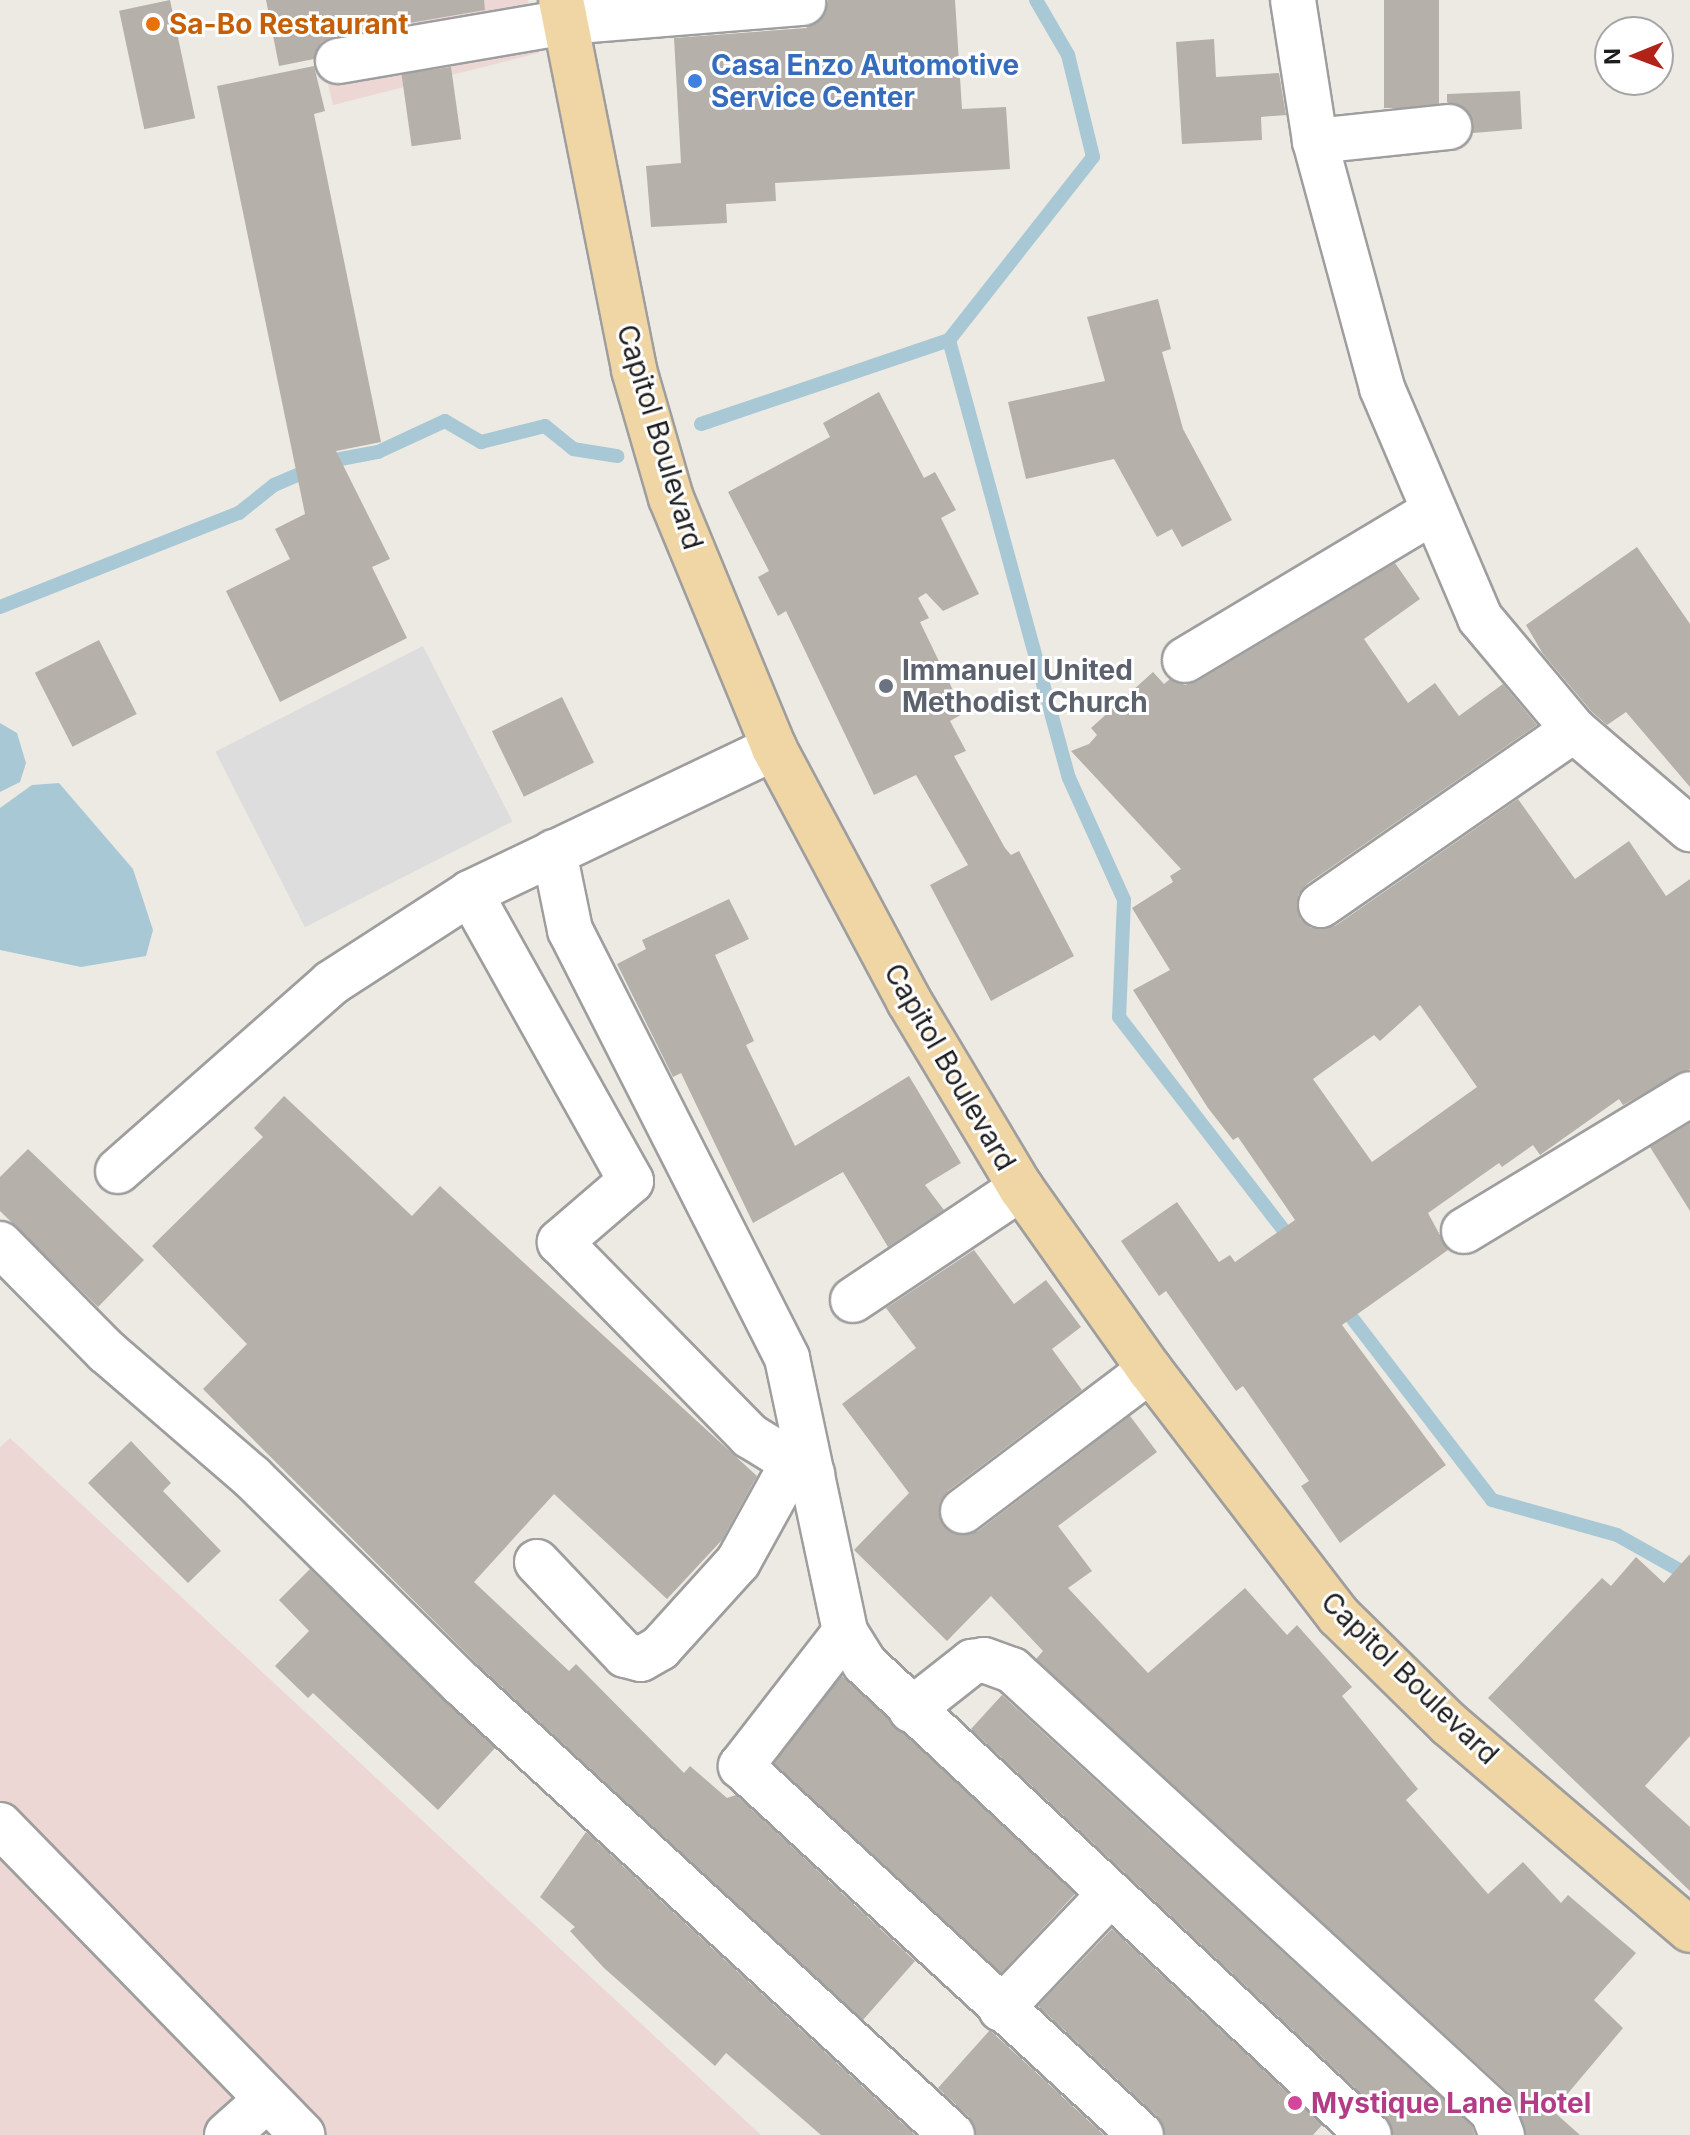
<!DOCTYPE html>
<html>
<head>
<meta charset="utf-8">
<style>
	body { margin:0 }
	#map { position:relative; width:1690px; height:2135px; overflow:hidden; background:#edeae3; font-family:Inter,sans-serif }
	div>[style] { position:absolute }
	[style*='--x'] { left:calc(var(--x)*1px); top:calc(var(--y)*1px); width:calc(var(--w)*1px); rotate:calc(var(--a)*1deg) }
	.commercial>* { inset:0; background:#ecd7d4 }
	.parking>* { inset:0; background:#ddd; transform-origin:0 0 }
	.water>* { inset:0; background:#a9c8d5 }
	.stream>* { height:14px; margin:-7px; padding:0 7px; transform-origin:7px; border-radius:7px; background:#a9c8d5 }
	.building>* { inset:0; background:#b5b0aa; transform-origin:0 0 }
	.roads { filter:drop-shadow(2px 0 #9e9e9e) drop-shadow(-2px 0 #9e9e9e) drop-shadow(0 2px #9e9e9e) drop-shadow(0 -2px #9e9e9e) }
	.minor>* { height:44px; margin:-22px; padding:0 22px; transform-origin:22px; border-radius:22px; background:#fff }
	.major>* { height:44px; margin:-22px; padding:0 22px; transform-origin:22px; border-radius:22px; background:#f0d5a5 }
	.dots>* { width:22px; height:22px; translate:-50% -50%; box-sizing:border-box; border:4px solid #fff; border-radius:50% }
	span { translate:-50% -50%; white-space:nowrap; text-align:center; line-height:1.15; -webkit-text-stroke:6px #fff; paint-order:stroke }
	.food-label { font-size:28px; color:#c56008; font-weight:700 }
	.left { translate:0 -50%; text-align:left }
	.shop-label { font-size:28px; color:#366cbe; font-weight:700 }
	.street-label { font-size:28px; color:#1d1d1d }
	.worship-label { font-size:28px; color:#5b616d; font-weight:700 }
	.hotel-label { font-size:28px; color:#b23c85; font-weight:700 }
	.north { position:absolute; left:1594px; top:16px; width:80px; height:80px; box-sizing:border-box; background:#fff; border:2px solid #a5a5a5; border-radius:50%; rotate:269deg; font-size:22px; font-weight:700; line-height:32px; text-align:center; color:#1d1d1d }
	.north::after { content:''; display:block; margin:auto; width:28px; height:36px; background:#b12218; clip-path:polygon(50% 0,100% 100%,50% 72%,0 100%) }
</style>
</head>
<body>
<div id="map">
	<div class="commercial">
		<div style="clip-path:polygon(308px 0,528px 0,539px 53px,333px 105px)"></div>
		<div style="clip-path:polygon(10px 1438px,761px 2135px,0 2135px,0 1447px)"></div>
	</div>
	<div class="parking">
		<div style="left:423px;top:646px;width:197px;height:233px;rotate:63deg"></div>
	</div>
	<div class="water">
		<div style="clip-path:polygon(0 723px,17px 733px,26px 763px,20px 782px,0 792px)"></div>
		<div style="clip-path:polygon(59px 783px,133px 869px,153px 930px,146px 956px,81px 967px,0 950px,0 808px,32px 785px)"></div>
	</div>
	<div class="stream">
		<div style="--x:1036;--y:0;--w:64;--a:59.8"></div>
		<div style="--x:1068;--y:55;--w:105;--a:76.2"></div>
		<div style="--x:1093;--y:157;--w:233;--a:128.2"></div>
		<div style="--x:949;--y:340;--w:454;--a:74.7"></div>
		<div style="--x:1069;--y:778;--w:134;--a:65.7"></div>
		<div style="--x:1124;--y:900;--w:117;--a:92.4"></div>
		<div style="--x:1119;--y:1017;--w:283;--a:52.3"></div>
		<div style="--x:701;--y:424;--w:262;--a:-18.7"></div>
		<div style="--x:0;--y:607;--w:257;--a:-21.5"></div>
		<div style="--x:239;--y:513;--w:45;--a:-38.7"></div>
		<div style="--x:274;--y:485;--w:61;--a:-23.2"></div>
		<div style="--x:330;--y:461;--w:49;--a:-10.6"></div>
		<div style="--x:378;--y:452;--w:74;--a:-24.8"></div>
		<div style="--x:445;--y:421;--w:42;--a:30.3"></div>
		<div style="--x:481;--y:442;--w:66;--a:-14"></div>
		<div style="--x:545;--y:426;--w:36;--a:39"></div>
		<div style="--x:573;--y:449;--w:45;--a:9"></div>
		<div style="--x:1342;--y:1305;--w:246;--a:52.4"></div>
		<div style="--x:1492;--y:1500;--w:130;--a:15.6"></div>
		<div style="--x:1617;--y:1535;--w:84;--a:29.3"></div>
	</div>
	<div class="building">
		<div style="left:170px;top:0;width:121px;height:52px;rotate:78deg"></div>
		<div style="clip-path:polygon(266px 0,484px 0,485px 10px,334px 36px,321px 42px,314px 59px,279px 66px)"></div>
		<div style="clip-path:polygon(828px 0,955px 0,962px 109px,1006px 107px,1010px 169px,775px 183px,776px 201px,726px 204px,727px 223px,651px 227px,646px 166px,681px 163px,674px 38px,806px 28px,825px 14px)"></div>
		<div style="left:1384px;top:0;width:55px;height:108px"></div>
		<div style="clip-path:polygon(1214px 39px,1216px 77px,1279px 73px,1286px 115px,1261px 117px,1262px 140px,1182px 144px,1176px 42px)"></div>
		<div style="clip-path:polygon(314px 66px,325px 111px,314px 114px,381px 442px,336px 451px,390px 559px,372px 567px,407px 638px,280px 702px,226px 591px,290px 559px,275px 529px,305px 514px,217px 86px)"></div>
		<div style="left:451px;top:67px;width:73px;height:50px;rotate:82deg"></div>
		<div style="clip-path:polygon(1520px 91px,1522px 129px,1473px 133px,1469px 112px,1447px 102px,1447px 94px)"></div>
		<div style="clip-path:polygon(1158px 299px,1171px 349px,1162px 352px,1183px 429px,1232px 520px,1182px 547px,1172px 529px,1157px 537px,1114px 459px,1026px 479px,1008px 402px,1105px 381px,1087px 317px)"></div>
		<div style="clip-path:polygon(879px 392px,924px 478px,935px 472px,956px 510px,941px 518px,979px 594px,943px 611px,926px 593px,918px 598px,929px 618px,920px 622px,964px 713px,950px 721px,966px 751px,954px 756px,1005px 848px,1011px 855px,1019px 851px,1074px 956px,991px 1001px,930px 885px,968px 865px,916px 775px,874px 795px,786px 611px,778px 616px,758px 577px,769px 571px,728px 492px,830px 437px,823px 423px)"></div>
		<div style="clip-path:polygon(1637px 547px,1690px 624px,1690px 787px,1626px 712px,1607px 725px,1592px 712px,1543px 654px,1526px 625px)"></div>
		<div style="clip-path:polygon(evenodd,1395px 563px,1420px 599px,1364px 639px,1408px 703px,1435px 683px,1459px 716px,1503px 684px,1537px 725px,1307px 884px,1298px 895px,1300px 919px,1311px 928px,1335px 926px,1518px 799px,1575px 879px,1629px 841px,1666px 896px,1690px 879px,1690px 1069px,1623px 1105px,1619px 1099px,1540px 1155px,1533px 1145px,1502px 1167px,1499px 1163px,1428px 1213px,1448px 1250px,1342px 1325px,1446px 1465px,1340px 1543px,1301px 1486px,1309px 1481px,1243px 1386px,1236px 1391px,1166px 1291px,1159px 1296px,1121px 1241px,1177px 1202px,1219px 1262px,1230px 1255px,1235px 1262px,1295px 1220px,1238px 1137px,1233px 1140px,1208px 1108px,1133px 990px,1170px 970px,1132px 908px,1173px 882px,1170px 876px,1181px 869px,1071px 751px,1089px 744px,1097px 735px,1091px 728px,1153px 672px,1164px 684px,1170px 679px,1185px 685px,1198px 681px,1395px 563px,1420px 1005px,1477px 1087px,1372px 1162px,1313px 1079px,1374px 1035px,1380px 1041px,1420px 1005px)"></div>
		<div style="left:99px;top:640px;width:83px;height:72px;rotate:63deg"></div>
		<div style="left:562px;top:697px;width:73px;height:78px;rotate:64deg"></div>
		<div style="clip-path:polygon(729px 899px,749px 939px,715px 955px,754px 1041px,746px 1045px,795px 1146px,909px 1076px,961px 1163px,925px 1185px,944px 1210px,888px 1247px,843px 1172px,753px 1223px,681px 1073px,673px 1077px,617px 964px,646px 949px,642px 940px)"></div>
		<div style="clip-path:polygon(284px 1096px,412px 1216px,440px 1186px,757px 1476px,722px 1540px,667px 1599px,554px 1494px,474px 1582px,569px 1671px,576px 1664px,684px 1773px,690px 1766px,727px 1798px,736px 1795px,915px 1961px,863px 2020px,479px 1666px,203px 1389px,247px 1344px,152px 1246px,263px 1137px,254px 1128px)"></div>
		<div style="clip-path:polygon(1690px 1123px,1690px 1211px,1650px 1147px)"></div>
		<div style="clip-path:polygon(28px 1149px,144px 1260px,98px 1307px,0 1211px,0 1177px)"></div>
		<div style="clip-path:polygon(974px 1250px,1014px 1304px,1046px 1280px,1081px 1327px,1052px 1349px,1082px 1390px,948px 1491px,940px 1502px,943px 1525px,954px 1534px,978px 1531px,1130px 1416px,1157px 1452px,1058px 1526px,1092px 1571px,1068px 1588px,1148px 1673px,1245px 1588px,1287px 1635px,1297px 1625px,1352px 1687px,1342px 1696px,1418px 1789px,1406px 1800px,1488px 1894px,1523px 1862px,1561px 1903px,1568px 1895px,1636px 1953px,1594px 2000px,1623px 2028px,1553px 2111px,1580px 2135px,1526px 2135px,1510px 2094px,1036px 1659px,1043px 1651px,991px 1596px,947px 1641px,854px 1550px,909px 1493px,842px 1404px,916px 1348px,886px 1308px)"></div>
		<div style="clip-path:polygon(131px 1441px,171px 1483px,163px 1491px,221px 1551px,188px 1583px,88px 1483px)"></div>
		<div style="clip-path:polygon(1690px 1554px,1690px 1736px,1645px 1786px,1690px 1827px,1690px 1891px,1488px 1698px,1602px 1578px,1611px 1586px,1636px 1557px,1664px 1583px)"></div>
		<div style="clip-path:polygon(310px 1569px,495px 1748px,438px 1810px,313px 1693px,308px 1698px,275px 1666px,309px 1631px,279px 1600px)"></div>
		<div style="left:842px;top:1676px;width:319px;height:110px;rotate:43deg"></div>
		<div style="clip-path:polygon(1002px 1695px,1472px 2126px,1475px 2135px,1393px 2135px,1386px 2117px,971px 1729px)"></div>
		<div style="clip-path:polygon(586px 1832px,915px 2135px,821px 2135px,726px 2053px,715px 2066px,604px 1968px,570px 1931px,575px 1927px,540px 1897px)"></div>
		<div style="clip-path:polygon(1112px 1929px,1322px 2125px,1313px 2135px,1165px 2135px,1158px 2117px,1038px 2006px)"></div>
		<div style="clip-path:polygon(990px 2030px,992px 2032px,1104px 2135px,976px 2135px,969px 2117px,938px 2088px)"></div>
	</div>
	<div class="roads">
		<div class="minor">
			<div style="--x:1293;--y:0;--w:143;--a:81.1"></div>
			<div style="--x:1315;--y:141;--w:256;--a:74.8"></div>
			<div style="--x:1382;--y:388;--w:250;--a:66.9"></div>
			<div style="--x:1480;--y:618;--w:146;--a:50"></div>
			<div style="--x:1574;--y:730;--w:153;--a:40.5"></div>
			<div style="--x:338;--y:61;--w:230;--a:-9.7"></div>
			<div style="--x:565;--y:22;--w:239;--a:-4.6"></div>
			<div style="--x:1315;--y:141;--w:135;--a:-6"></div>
			<div style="--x:1185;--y:660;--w:287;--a:-30.9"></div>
			<div style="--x:554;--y:852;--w:80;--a:78.4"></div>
			<div style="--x:570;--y:930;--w:480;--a:63.1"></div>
			<div style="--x:787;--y:1358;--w:280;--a:78"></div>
			<div style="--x:845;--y:1632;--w:36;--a:58"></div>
			<div style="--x:864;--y:1663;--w:691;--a:43.07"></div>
			<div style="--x:470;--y:893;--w:330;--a:60.8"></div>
			<div style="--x:631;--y:1181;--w:94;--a:139.3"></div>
			<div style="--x:560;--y:1242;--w:272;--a:45.6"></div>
			<div style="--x:750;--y:1436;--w:73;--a:31.5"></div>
			<div style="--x:1321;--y:905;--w:308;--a:-34.7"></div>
			<div style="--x:118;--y:1171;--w:284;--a:-41.4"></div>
			<div style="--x:331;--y:983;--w:166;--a:-32.9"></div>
			<div style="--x:470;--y:893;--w:337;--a:-25.5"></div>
			<div style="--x:1464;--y:1231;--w:264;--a:-31.2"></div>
			<div style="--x:0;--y:1244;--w:152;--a:45.3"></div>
			<div style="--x:107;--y:1352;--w:191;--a:40.8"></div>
			<div style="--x:252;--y:1477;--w:295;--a:44.6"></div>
			<div style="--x:462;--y:1684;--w:666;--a:42.63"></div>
			<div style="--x:853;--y:1300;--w:202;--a:-33.7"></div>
			<div style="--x:963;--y:1511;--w:234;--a:-37"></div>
			<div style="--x:537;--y:1562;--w:128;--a:46.6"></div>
			<div style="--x:625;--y:1655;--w:16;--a:14"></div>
			<div style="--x:641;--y:1659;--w:22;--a:-30"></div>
			<div style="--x:660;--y:1648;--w:116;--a:-47.8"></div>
			<div style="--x:738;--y:1562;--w:112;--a:-61.1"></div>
			<div style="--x:845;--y:1632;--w:170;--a:127.8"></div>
			<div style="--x:741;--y:1766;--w:544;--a:42.69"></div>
			<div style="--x:911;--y:1710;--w:78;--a:-38.2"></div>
			<div style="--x:972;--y:1662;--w:12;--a:-9"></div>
			<div style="--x:984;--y:1660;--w:30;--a:20"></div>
			<div style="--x:1012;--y:1670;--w:653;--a:42.58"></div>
			<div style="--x:1493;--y:2112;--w:25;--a:69"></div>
			<div style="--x:0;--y:1825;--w:433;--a:45.7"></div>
			<div style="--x:1001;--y:2009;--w:157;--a:-46.5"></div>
			<div style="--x:227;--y:2135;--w:50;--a:-41.7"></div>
		</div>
		<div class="major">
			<div style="--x:561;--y:0;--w:377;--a:78.8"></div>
			<div style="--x:634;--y:370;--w:133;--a:73.9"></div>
			<div style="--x:671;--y:498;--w:270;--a:67.6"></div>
			<div style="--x:774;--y:748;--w:287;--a:61.9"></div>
			<div style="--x:909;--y:1001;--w:218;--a:59.1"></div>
			<div style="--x:1021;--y:1188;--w:223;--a:54.7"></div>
			<div style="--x:1150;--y:1370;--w:310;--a:52.5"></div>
			<div style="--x:1339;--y:1616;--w:154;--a:44.5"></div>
			<div style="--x:1449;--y:1724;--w:317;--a:40.5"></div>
		</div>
	</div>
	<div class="dots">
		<div style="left:153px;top:24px;background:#e8710a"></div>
		<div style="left:695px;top:81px;background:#3f7fe0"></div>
		<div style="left:886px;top:686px;background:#6b7280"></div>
		<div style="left:1295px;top:2103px;background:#d1479c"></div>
	</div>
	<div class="food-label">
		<span class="left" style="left:169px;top:24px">Sa-Bo Restaurant</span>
	</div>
	<div class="shop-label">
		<span class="left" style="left:711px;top:81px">Casa Enzo Automotive<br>Service Center</span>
	</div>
	<div class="street-label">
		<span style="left:660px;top:437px;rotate:73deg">Capitol Boulevard</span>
		<span style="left:950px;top:1067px;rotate:60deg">Capitol Boulevard</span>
		<span style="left:1410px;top:1678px;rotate:44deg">Capitol Boulevard</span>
	</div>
	<div class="worship-label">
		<span class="left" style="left:902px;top:686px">Immanuel United<br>Methodist Church</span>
	</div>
	<div class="hotel-label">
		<span class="left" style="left:1311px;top:2103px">Mystique Lane Hotel</span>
	</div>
	<div class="north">N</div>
</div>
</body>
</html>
